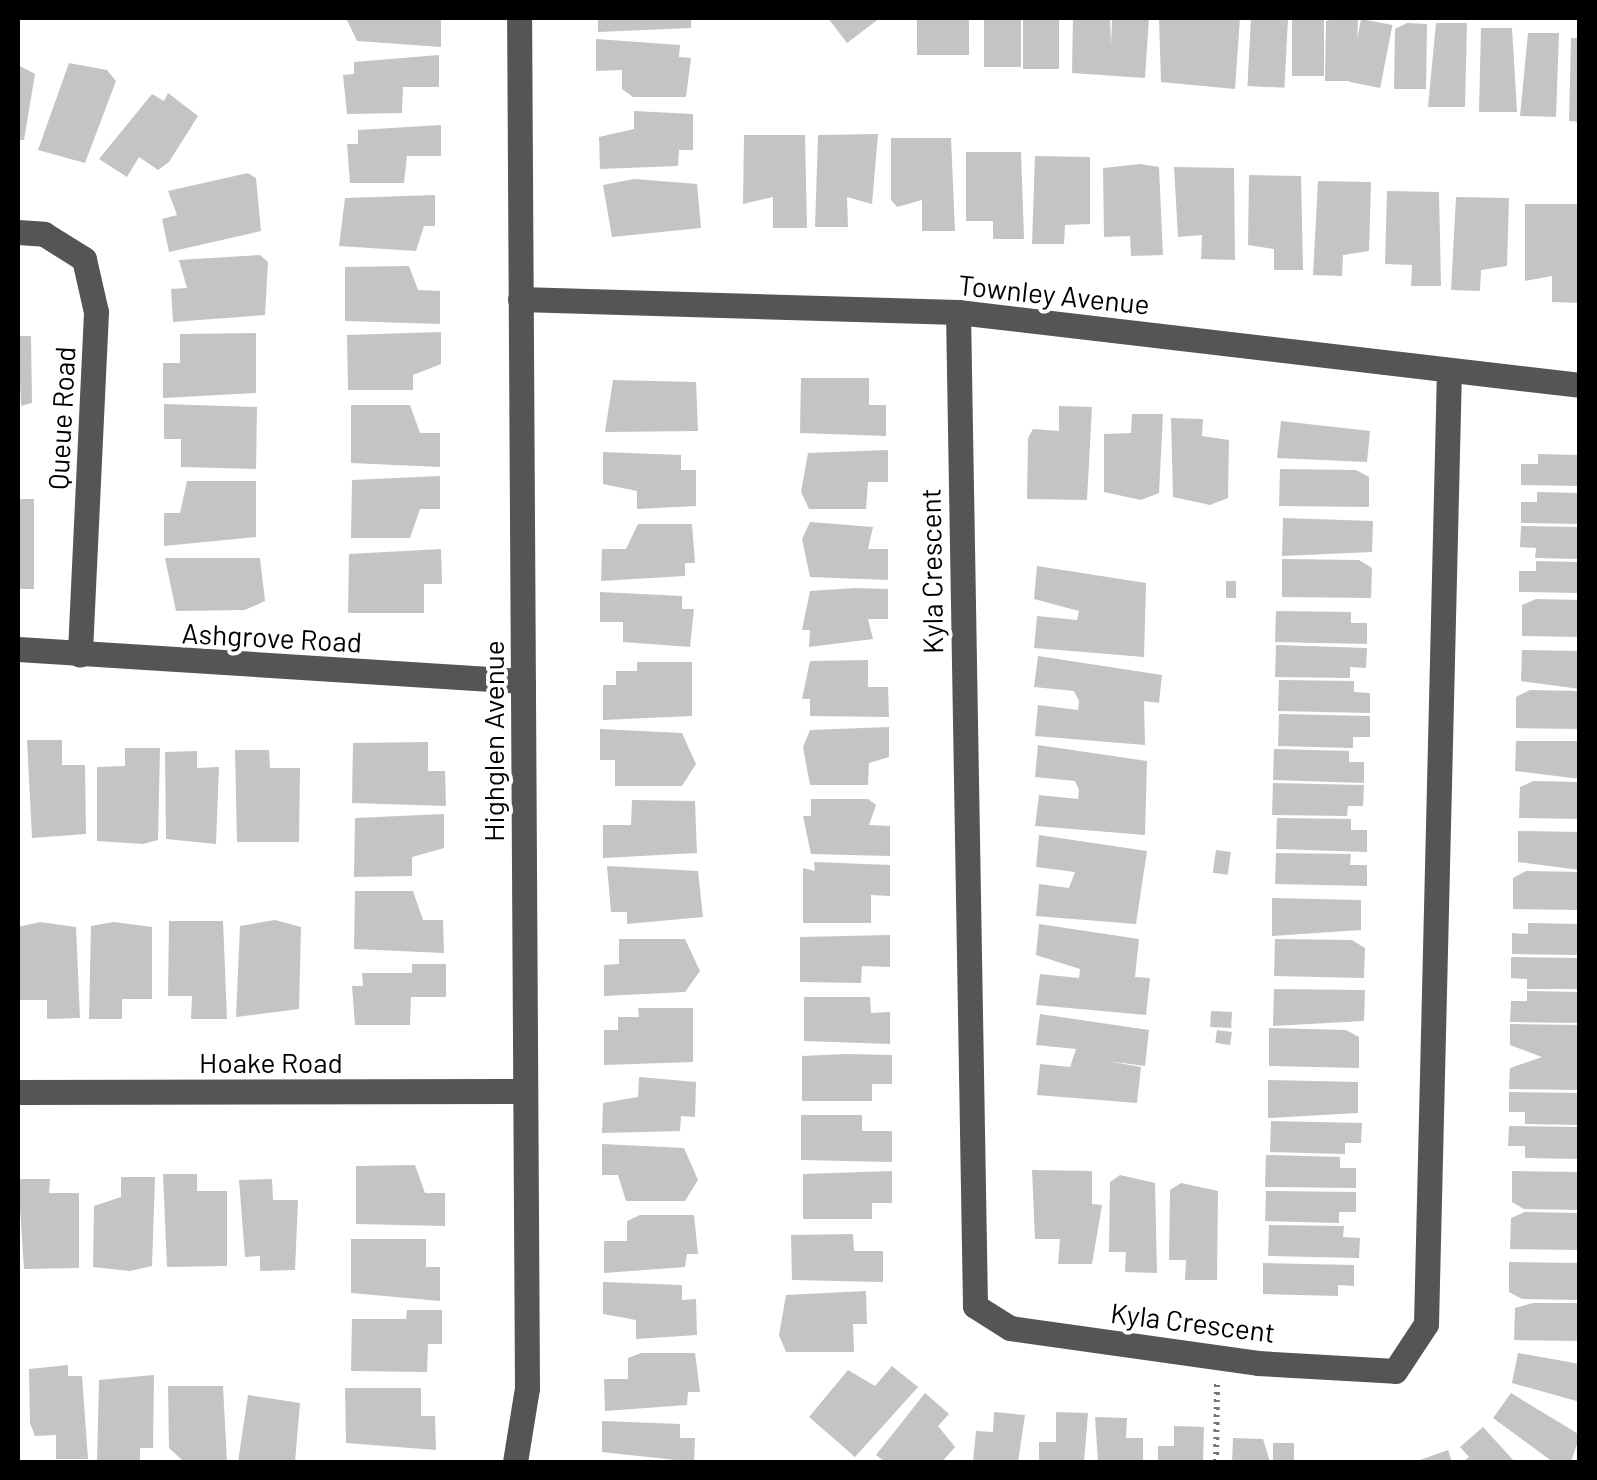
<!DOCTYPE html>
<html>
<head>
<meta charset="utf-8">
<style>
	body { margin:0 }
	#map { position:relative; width:1597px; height:1480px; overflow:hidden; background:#fff; font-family:Barlow,sans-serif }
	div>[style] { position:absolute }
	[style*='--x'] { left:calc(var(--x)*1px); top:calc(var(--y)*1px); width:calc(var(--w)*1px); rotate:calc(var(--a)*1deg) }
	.building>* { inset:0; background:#c4c4c4; transform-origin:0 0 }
	.path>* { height:6px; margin-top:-3px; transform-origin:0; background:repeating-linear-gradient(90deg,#777 0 2.5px,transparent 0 7.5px) }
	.minor>* { height:25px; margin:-12.5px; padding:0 12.5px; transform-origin:12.5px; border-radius:12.5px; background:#555 }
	span { translate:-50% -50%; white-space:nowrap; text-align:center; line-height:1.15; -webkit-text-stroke:8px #fff; paint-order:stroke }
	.street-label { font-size:28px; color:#000 }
	.frame { position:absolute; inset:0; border:20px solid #000; pointer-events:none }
</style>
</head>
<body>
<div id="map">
	<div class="building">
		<div style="clip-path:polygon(346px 18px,441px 18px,441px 47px,357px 41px)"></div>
		<div style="clip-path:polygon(598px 18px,691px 18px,691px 28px,598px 32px)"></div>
		<div style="clip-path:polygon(828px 18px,880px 18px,847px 43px)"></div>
		<div style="left:917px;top:18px;width:52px;height:37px"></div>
		<div style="left:984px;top:18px;width:37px;height:49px"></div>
		<div style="left:1023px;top:18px;width:36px;height:51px"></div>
		<div style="clip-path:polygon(1073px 18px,1110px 18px,1111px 47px,1112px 18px,1149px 18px,1145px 78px,1072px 73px)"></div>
		<div style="clip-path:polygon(1159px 18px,1240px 18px,1235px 89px,1161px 82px)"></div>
		<div style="left:1251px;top:18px;width:37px;height:68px;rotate:3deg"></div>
		<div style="left:1292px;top:18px;width:32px;height:58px"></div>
		<div style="clip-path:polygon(1338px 18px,1358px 18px,1356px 81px,1325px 81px,1326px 21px)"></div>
		<div style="left:1361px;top:19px;width:32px;height:64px;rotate:11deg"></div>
		<div style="clip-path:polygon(1407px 23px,1427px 24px,1426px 89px,1394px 89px,1395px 29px)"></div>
		<div style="clip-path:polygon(1436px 23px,1467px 23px,1465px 107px,1428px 107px)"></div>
		<div style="clip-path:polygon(1481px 28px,1512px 28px,1517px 112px,1479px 112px)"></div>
		<div style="clip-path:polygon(1528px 33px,1559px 33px,1556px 117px,1520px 116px)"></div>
		<div style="clip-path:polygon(1571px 38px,1580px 38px,1580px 122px,1569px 121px)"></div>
		<div style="clip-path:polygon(596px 39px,680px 45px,679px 57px,691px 58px,686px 97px,633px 97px,622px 89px,622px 70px,596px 71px)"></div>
		<div style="clip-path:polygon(439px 55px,439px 87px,403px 87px,402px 113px,347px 114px,343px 75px,354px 74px,354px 62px)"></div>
		<div style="clip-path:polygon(69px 63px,107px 70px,116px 81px,85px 163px,38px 150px)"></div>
		<div style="clip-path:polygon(18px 65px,35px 74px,24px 140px,18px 140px)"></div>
		<div style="clip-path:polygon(168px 93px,198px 116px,169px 162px,158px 170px,139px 157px,127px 177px,99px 159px,152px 94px,164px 101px)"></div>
		<div style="clip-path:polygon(634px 111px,693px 114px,693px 150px,679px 150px,678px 166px,600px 169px,599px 137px,634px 129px)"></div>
		<div style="clip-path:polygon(441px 125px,441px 156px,407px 156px,404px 183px,350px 183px,347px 144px,358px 144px,358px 130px)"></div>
		<div style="clip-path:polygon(878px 134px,872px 204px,847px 197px,848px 227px,815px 227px,818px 135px)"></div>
		<div style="clip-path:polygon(744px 135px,805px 135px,807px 228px,773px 228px,773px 197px,743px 204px)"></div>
		<div style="clip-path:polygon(891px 138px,951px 138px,955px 231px,922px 231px,922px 200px,897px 207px,891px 200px)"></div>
		<div style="clip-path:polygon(966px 152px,1021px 152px,1024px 239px,993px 239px,993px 221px,966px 221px)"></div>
		<div style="clip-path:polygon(1035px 156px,1090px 157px,1090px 224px,1065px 225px,1064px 244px,1032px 244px)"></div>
		<div style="clip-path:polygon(1140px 164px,1159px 167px,1163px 255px,1131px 256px,1130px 236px,1104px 237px,1103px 168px)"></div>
		<div style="clip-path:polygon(1174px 167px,1234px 168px,1235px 260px,1201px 259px,1202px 235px,1178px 237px)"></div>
		<div style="clip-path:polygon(248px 173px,256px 178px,261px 231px,169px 252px,162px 219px,177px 215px,168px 191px)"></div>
		<div style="clip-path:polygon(1249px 175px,1301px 176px,1303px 270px,1274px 270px,1274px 249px,1248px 245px)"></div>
		<div style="clip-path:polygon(634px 179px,697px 184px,701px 228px,612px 237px,603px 185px)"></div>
		<div style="clip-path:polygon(1318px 181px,1371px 182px,1369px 251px,1343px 255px,1342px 276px,1313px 275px)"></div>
		<div style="clip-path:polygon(1387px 191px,1439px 192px,1441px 286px,1411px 286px,1412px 265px,1385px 264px)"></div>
		<div style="clip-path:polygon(435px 195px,435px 226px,424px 226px,416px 251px,339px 246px,345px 198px)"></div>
		<div style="clip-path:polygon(1456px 197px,1509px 198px,1507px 266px,1481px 270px,1480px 291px,1451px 290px)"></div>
		<div style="clip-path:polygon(1525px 204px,1580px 204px,1580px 303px,1552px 302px,1552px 276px,1525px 281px)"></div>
		<div style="clip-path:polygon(260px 255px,268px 262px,265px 315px,173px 322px,171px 289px,187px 288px,179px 260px)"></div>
		<div style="clip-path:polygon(409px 266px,418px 290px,440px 291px,440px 324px,345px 321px,345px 267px)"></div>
		<div style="clip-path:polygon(441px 332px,441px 364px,413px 375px,413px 390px,348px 390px,347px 335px)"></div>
		<div style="clip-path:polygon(256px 333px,256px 393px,163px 398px,163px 363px,180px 363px,180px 334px)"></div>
		<div style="clip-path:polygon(18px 336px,31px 336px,32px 403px,21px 406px)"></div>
		<div style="clip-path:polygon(801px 378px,869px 378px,869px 405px,886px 405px,886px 436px,800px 433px)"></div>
		<div style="clip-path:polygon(613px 380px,696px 382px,698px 431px,605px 432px)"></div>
		<div style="clip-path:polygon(164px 404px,257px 407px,256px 469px,181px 467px,181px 439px,164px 439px)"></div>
		<div style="clip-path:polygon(351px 405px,410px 405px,420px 433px,440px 433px,440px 467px,351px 463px)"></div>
		<div style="clip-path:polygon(1059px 406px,1092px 407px,1087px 500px,1027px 499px,1028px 438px,1033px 429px,1059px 431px)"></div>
		<div style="clip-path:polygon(1132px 414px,1163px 414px,1159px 493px,1141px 500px,1104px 492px,1104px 434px,1131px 433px)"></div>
		<div style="clip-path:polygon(1171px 418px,1203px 419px,1202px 436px,1229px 440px,1228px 498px,1210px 505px,1173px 497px)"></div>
		<div style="clip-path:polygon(1281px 421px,1370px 431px,1367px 462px,1277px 458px)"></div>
		<div style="clip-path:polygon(888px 450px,888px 482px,868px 482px,866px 509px,809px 509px,801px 492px,808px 453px)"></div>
		<div style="clip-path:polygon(603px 452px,681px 455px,681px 470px,696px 470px,696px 506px,637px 509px,637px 491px,603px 484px)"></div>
		<div style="clip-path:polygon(1538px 454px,1580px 455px,1580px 486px,1521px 485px,1521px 464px,1538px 464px)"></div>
		<div style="clip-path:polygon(1280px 469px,1356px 470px,1369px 477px,1369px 507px,1279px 506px)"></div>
		<div style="clip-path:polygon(440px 476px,440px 509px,420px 509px,410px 538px,351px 538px,352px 480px)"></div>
		<div style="clip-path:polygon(187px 481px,256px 481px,256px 537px,164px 546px,164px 513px,180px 513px)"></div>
		<div style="clip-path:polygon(1537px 492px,1580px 493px,1580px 524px,1521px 523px,1521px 502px,1537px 502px)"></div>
		<div style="left:18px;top:499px;width:16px;height:90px"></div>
		<div style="clip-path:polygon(1283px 518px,1373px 521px,1372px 552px,1282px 556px)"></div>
		<div style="clip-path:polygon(810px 522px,873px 527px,868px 549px,888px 549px,888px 580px,810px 577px,802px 539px)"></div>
		<div style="clip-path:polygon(638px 524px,692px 524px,695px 563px,685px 563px,685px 576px,601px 581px,602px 549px,626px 549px)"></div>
		<div style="clip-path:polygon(1521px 526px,1580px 527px,1580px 559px,1535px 558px,1536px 548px,1520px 547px)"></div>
		<div style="clip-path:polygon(441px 549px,442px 584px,424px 584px,424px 613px,348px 613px,349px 554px)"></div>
		<div style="clip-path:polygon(165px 558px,260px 558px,265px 601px,245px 610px,176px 611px)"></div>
		<div style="clip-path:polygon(1282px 559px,1359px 560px,1372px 568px,1371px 598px,1282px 597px)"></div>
		<div style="clip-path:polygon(1536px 561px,1580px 562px,1580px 593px,1519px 592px,1519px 571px,1536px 571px)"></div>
		<div style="clip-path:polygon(1037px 566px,1146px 583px,1144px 657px,1034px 648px,1037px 616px,1077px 620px,1079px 611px,1034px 599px)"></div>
		<div style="left:1226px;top:581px;width:10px;height:17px"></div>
		<div style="clip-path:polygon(855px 588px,888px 589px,888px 619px,868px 619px,873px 639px,809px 647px,810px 630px,802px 630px,810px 591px)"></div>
		<div style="clip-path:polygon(600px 592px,682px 596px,682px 609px,694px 609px,690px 647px,623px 642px,623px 622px,600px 622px)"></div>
		<div style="clip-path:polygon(1536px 599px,1580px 600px,1580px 637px,1522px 636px,1522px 605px)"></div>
		<div style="clip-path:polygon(1276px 611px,1351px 612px,1351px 623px,1367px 623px,1367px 644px,1275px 642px)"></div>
		<div style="clip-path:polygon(1276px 645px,1367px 648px,1366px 668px,1350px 667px,1350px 678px,1275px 677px)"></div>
		<div style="clip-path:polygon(1522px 650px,1580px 651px,1580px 689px,1521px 681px)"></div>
		<div style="clip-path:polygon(1038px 656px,1162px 675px,1159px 703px,1144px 701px,1145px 745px,1035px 736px,1038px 705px,1078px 710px,1079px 701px,1074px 691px,1034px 687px)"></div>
		<div style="clip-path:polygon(868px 660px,868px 687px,888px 687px,889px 717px,810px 716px,810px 699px,802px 699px,810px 661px)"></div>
		<div style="clip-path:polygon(637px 662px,692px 662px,692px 716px,603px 720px,603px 685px,616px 685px,616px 671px,637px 671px)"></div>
		<div style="clip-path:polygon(1279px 680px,1354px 681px,1354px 692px,1370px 693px,1370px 713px,1278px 711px)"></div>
		<div style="clip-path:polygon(1530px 690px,1580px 691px,1580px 729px,1516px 728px,1516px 697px)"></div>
		<div style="clip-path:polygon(1279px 714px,1370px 716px,1370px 737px,1353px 737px,1353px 748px,1278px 746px)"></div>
		<div style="clip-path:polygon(889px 727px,889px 757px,869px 763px,868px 785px,810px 785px,803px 747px,810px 730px)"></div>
		<div style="clip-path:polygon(600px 729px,682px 733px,696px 764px,682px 786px,615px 786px,615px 760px,600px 760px)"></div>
		<div style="clip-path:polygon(27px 740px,62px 740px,62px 765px,85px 765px,86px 834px,32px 838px)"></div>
		<div style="clip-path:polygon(1516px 741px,1580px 741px,1580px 779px,1515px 771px)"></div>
		<div style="clip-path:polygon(428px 742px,428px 771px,445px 771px,446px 806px,352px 803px,353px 743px)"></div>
		<div style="clip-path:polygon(1038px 745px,1147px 761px,1145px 835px,1035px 826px,1039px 795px,1078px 799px,1079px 790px,1075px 781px,1035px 777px)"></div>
		<div style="clip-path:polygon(125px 748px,160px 748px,158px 840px,143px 844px,97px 841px,97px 767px,125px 766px)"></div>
		<div style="clip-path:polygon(1274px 749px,1349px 751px,1349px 762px,1364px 762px,1364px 783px,1273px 780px)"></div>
		<div style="clip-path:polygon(235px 750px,269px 750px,270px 768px,300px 768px,299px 842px,237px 842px)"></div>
		<div style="clip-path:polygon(197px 751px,197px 768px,219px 767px,216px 844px,166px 839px,165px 752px)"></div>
		<div style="clip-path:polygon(1533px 781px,1580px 782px,1580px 819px,1519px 818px,1520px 787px)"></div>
		<div style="clip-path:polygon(1273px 783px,1364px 785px,1363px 806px,1348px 806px,1347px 816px,1272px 815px)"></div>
		<div style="clip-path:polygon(811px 799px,868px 799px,876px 805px,869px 825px,890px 826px,890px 856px,811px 854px,803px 816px,811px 816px)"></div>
		<div style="clip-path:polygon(632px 800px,695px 801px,697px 853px,603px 858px,603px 825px,631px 825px)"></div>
		<div style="clip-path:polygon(444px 814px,444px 848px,412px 857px,412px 876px,354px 877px,355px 818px)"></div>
		<div style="clip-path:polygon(1277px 818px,1351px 819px,1351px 830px,1367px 830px,1367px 852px,1276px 849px)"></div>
		<div style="clip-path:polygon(1518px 831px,1580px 832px,1580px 870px,1518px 862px)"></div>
		<div style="clip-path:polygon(1039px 835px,1147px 851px,1136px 924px,1036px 916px,1039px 884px,1069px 888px,1075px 872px,1036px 867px)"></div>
		<div style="left:1216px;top:850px;width:15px;height:23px;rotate:8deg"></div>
		<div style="clip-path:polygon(1276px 853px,1351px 854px,1350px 865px,1367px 865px,1367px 886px,1275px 884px)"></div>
		<div style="clip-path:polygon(814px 862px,890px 865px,890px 896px,871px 895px,871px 923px,803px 923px,803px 868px,815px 871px)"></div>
		<div style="clip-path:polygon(607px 866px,698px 871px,703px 917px,627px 924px,627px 912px,611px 912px)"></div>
		<div style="clip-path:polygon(1526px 871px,1580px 872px,1580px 910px,1513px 909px,1513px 878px)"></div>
		<div style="clip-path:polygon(355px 891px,413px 891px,423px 920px,443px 920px,444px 953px,354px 949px)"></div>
		<div style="clip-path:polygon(1272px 898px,1361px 900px,1361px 930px,1272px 936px)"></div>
		<div style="clip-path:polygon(275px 920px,301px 927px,299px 1009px,236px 1017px,240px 926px)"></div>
		<div style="clip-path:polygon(169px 921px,223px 921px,227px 1019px,191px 1019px,192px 996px,168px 996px)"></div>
		<div style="clip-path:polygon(40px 922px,76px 927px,80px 1018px,47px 1019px,47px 1000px,18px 1000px,18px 927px)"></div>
		<div style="clip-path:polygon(114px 922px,152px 927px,152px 999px,122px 999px,122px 1019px,89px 1019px,91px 926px)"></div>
		<div style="clip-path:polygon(1528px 923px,1580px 924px,1580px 955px,1512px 954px,1512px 933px,1528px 934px)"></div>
		<div style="clip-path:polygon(1039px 924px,1139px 939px,1135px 977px,1150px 978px,1146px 1015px,1036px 1005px,1040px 974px,1079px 978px,1080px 969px,1036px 955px)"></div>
		<div style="clip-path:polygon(890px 935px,890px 967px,862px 966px,861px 983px,800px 982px,800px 937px)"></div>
		<div style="clip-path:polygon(619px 939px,685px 939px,700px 971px,685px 992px,604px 996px,604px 965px,619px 964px)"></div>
		<div style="clip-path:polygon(1275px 939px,1352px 940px,1365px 948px,1364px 978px,1274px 976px)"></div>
		<div style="clip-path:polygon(1511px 957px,1580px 958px,1580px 989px,1527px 989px,1527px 979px,1511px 978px)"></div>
		<div style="clip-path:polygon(412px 964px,446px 964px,446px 997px,411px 997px,410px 1025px,355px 1025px,352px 986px,363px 986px,362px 973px,412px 973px)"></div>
		<div style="clip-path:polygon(1274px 989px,1365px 990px,1364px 1021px,1273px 1026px)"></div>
		<div style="clip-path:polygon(1527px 991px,1580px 992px,1580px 1023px,1510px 1022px,1511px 1001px,1527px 1001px)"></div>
		<div style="clip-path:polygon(804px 997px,870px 997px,871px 1013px,890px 1012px,890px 1044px,804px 1041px)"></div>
		<div style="clip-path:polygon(638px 1008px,693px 1008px,693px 1062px,604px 1065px,604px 1030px,618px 1030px,618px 1017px,639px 1017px)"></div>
		<div style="left:1211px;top:1011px;width:21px;height:16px;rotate:3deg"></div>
		<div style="clip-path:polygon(1040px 1014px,1149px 1030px,1145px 1066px,1107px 1061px,1141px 1067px,1137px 1103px,1037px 1095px,1040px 1064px,1070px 1067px,1076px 1049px,1036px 1045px)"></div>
		<div style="clip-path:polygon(1510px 1024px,1580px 1025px,1580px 1090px,1509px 1089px,1510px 1068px,1542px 1057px,1510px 1045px)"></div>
		<div style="clip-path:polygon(1269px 1028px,1346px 1030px,1359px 1037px,1359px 1068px,1269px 1066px)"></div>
		<div style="left:1217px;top:1030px;width:15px;height:13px;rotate:8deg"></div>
		<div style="clip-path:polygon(845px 1054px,892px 1055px,892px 1084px,872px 1084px,872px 1101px,802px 1101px,802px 1056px)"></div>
		<div style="clip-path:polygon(639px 1077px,696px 1082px,695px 1117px,681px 1116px,680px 1131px,602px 1133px,603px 1103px,638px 1097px)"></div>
		<div style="clip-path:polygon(1268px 1080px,1358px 1082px,1358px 1113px,1268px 1118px)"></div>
		<div style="clip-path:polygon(1509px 1092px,1580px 1093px,1580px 1125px,1525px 1124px,1525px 1112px,1509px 1112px)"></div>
		<div style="clip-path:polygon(801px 1115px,862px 1115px,862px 1131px,892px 1131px,892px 1162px,801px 1160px)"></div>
		<div style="clip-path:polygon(1271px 1121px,1362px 1123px,1361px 1143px,1345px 1143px,1345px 1154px,1270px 1152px)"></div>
		<div style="clip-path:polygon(1509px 1126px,1580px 1127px,1580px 1159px,1525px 1158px,1525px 1146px,1508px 1146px)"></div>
		<div style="clip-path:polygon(602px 1144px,684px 1148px,698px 1180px,685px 1201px,626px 1201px,618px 1175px,602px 1175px)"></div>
		<div style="clip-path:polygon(1266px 1155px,1340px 1157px,1340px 1168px,1356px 1168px,1356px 1188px,1265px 1187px)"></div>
		<div style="clip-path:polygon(415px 1165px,425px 1193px,445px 1193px,445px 1226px,356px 1224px,356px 1166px)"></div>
		<div style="clip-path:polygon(1032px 1170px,1092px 1171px,1092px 1204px,1102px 1205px,1092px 1264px,1058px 1264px,1060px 1239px,1035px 1239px)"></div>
		<div style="clip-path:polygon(892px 1171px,892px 1203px,872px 1203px,872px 1219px,803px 1219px,803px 1174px)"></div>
		<div style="clip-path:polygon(1512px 1171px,1580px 1172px,1580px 1210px,1524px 1209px,1512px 1202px)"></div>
		<div style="clip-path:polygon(163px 1174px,197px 1174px,197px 1191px,227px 1191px,227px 1266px,167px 1267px)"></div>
		<div style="clip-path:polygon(1120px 1175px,1155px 1183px,1157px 1273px,1125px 1272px,1126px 1252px,1109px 1252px,1110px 1182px)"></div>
		<div style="clip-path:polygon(121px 1177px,155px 1177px,152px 1266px,130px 1271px,93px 1267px,94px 1206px,121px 1197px)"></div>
		<div style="clip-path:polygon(18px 1179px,50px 1179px,49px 1193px,79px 1193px,79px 1268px,24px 1269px)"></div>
		<div style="clip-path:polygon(272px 1179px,273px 1200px,298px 1200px,295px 1270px,260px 1271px,260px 1256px,245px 1257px,239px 1180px)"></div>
		<div style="clip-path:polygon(1181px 1183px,1218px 1191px,1217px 1280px,1185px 1280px,1186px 1260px,1169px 1260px,1170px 1190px)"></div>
		<div style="clip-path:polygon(1266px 1191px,1356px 1192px,1356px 1212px,1339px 1212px,1339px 1223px,1265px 1221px)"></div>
		<div style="clip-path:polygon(1525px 1212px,1580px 1213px,1580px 1250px,1510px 1249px,1511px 1218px)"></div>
		<div style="clip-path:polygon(640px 1215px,694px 1215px,698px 1254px,687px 1254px,685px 1267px,604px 1273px,604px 1241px,627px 1241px,627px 1221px)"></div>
		<div style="clip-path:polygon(1269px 1225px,1344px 1226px,1343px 1237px,1360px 1238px,1359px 1258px,1268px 1256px)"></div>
		<div style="clip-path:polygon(853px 1234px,854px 1251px,883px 1251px,883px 1282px,792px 1280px,791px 1235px)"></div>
		<div style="clip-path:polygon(351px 1239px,426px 1239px,426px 1267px,440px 1267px,440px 1301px,351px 1293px)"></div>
		<div style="clip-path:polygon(1509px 1262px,1580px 1263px,1580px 1300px,1522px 1299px,1509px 1292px)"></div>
		<div style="clip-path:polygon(1263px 1263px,1354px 1265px,1354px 1286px,1338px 1285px,1338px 1296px,1263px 1294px)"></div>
		<div style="clip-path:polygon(603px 1282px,682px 1285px,682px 1300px,696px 1299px,697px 1335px,636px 1339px,636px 1320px,603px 1314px)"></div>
		<div style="clip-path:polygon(866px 1291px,867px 1324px,853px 1324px,854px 1352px,786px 1352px,779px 1335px,786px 1295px)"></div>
		<div style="clip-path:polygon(1533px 1303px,1580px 1303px,1580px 1341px,1514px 1340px,1515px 1308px)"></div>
		<div style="clip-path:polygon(407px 1310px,442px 1310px,442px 1344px,428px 1344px,427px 1372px,351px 1371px,352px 1319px,406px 1319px)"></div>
		<div style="clip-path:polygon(641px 1353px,695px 1353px,700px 1392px,688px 1392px,687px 1405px,605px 1411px,604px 1379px,628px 1379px,628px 1358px)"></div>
		<div style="clip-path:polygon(1518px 1353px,1580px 1364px,1580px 1402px,1512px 1383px)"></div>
		<div style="clip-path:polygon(68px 1365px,68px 1376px,82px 1376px,88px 1459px,56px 1459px,56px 1435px,35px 1436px,30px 1423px,29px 1369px)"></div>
		<div style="clip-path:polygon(892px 1366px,918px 1387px,855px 1457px,809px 1417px,848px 1370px,875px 1386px)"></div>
		<div style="clip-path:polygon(154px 1375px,153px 1448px,140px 1448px,140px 1462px,97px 1462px,99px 1380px)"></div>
		<div style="clip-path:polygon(168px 1386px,223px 1386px,227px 1462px,183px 1461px,169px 1448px)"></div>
		<div style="clip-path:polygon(345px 1388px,421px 1388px,421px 1416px,435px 1416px,436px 1450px,346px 1443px)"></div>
		<div style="clip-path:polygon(925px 1393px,949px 1414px,938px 1426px,955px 1447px,942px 1462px,885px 1462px,876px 1455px)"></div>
		<div style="clip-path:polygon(1511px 1393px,1580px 1435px,1571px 1462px,1553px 1462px,1493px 1418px)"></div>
		<div style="clip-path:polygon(248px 1395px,300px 1403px,295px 1462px,238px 1462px)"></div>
		<div style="clip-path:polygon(994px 1412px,1025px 1415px,1018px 1462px,973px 1462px,976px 1431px,993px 1432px)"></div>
		<div style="clip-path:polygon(1056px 1412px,1088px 1413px,1084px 1462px,1039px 1462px,1039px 1442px,1056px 1442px)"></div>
		<div style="clip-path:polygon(1095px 1417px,1127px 1418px,1126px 1438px,1143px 1438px,1143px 1462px,1098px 1462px)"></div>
		<div style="clip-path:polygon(602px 1421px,680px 1424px,680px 1438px,695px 1438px,694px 1462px,602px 1452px)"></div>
		<div style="clip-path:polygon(1174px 1426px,1204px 1427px,1203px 1462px,1158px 1462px,1158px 1446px,1174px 1446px)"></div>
		<div style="clip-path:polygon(1483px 1427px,1515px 1462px,1463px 1462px,1469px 1457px,1460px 1447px)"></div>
		<div style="clip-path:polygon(1233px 1438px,1263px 1439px,1270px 1462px,1232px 1462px)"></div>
		<div style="left:1273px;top:1443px;width:21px;height:19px"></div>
		<div style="clip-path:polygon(1448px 1450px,1452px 1462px,1414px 1462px)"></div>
	</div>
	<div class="path">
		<div style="--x:1216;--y:1462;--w:78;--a:-89.3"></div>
	</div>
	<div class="minor">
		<div style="--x:18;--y:232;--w:26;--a:4"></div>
		<div style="--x:44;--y:234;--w:47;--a:32"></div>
		<div style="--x:84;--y:259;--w:54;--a:77.2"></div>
		<div style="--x:96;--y:312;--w:343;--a:92.7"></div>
		<div style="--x:520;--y:299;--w:438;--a:1.7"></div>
		<div style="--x:958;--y:312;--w:626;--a:6.69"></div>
		<div style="--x:958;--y:312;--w:994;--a:89.02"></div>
		<div style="--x:975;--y:1306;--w:41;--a:32.2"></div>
		<div style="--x:1010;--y:1328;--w:250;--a:8"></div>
		<div style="--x:1258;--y:1363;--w:137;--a:3.3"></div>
		<div style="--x:1395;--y:1371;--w:56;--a:-56.6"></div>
		<div style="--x:1426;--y:1324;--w:954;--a:-88.62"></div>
		<div style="--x:18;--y:649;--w:506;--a:3.63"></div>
		<div style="--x:18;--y:1092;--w:507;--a:-0.11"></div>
		<div style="--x:515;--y:1462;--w:75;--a:-80.8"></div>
		<div style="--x:527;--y:1388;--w:1370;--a:-90.33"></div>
	</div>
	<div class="street-label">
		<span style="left:1054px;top:294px;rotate:6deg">Townley Avenue</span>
		<span style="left:61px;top:418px;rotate:-87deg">Queue Road</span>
		<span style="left:931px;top:571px;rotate:-91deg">Kyla Crescent</span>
		<span style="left:272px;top:637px;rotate:3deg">Ashgrove Road</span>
		<span style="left:493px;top:741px;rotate:-90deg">Highglen Avenue</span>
		<span style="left:271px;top:1062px">Hoake Road</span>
		<span style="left:1193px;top:1322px;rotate:7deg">Kyla Crescent</span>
	</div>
	<div class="frame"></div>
</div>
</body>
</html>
